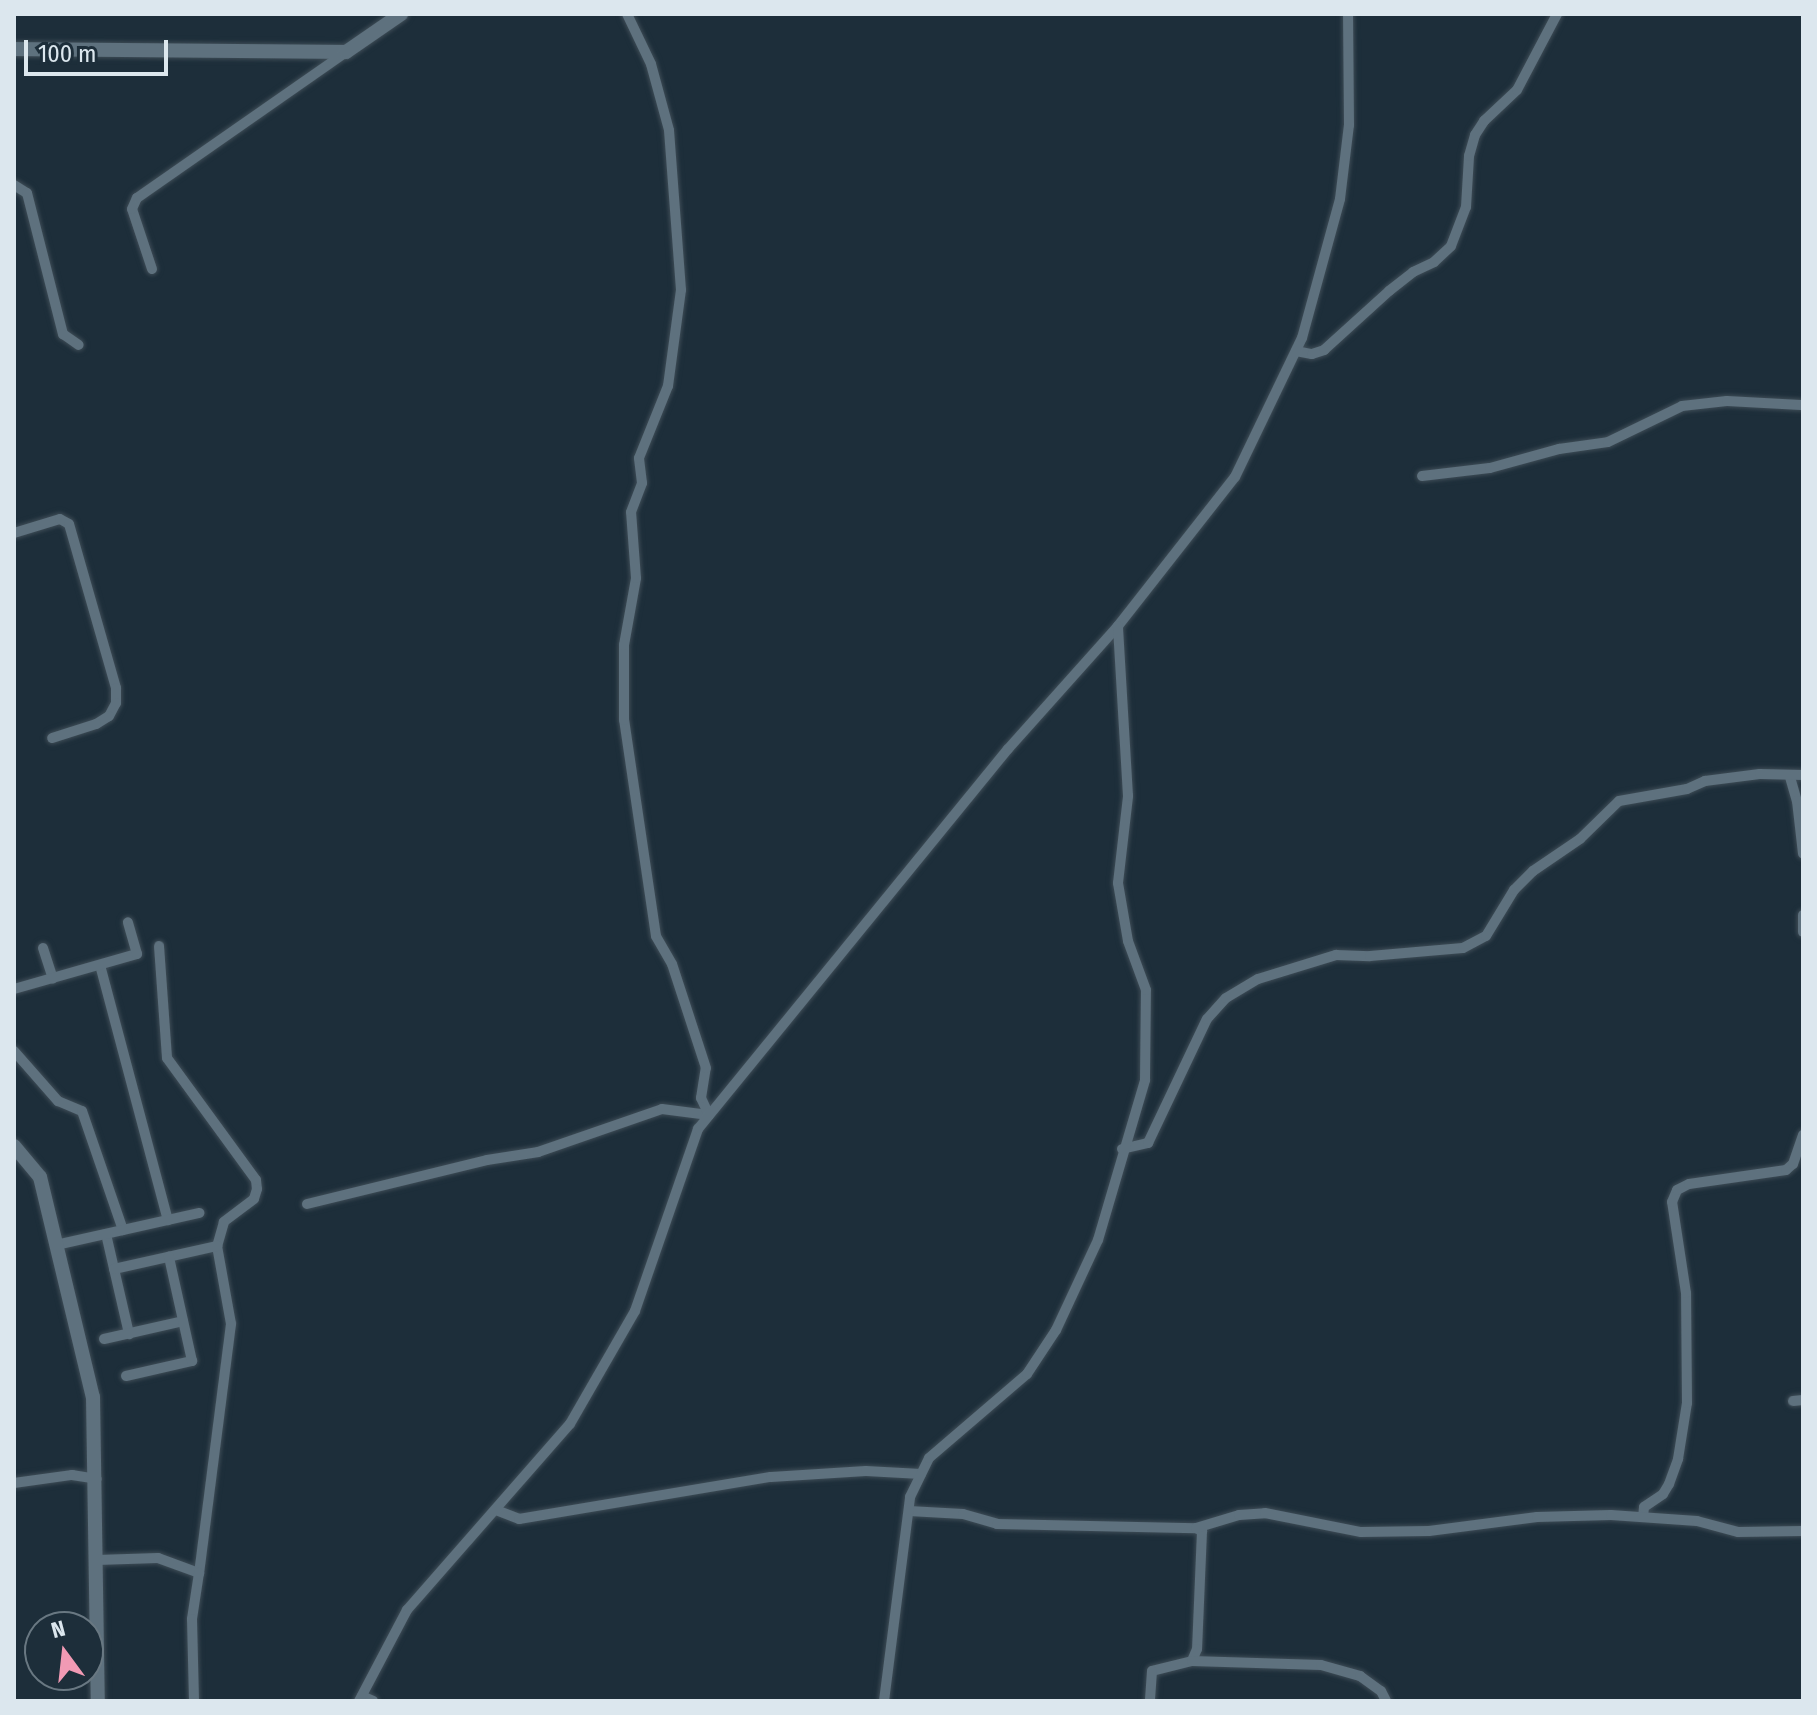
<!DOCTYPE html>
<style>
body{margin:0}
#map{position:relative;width:1817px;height:1715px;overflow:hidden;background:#1d2e3a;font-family:"Fira Sans Condensed",sans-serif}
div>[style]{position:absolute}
.roads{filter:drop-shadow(0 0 2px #3e4c56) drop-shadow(0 0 2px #3e4c56)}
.street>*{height:10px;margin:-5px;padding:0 5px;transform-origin:5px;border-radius:5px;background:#5e717e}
.secondary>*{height:14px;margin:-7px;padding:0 7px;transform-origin:7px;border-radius:7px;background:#5e717e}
span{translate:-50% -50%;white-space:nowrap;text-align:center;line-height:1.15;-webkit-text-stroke:7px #1d2e3a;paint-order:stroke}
.frame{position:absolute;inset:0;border:16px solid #dce7ee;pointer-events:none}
.north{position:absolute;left:24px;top:1611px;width:80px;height:80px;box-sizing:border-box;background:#1d2e3a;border:2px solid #697882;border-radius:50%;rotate:345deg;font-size:22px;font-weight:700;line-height:32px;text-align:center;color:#dce7ee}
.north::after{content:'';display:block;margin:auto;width:28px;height:36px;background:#f19ab4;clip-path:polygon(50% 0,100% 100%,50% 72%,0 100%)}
.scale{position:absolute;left:24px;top:40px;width:144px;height:36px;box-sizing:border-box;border:4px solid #dce7ee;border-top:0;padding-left:10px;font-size:24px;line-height:28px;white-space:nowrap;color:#dce7ee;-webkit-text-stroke:6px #1d2e3a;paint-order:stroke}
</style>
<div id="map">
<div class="roads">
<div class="street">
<div style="left:14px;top:185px;width:15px;rotate:32deg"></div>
<div style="left:27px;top:193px;width:146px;rotate:75.7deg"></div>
<div style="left:63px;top:334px;width:19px;rotate:35deg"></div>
<div style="left:152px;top:269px;width:63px;rotate:-108.4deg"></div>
<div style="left:132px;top:209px;width:12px;rotate:-66deg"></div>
<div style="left:137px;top:198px;width:255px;rotate:-34.9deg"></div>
<div style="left:1296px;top:351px;width:16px;rotate:11deg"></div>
<div style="left:1312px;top:354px;width:13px;rotate:-18deg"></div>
<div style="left:1324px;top:350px;width:88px;rotate:-42.2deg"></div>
<div style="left:1389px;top:291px;width:31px;rotate:-38deg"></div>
<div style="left:1413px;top:272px;width:23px;rotate:-25deg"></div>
<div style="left:1434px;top:262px;width:23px;rotate:-43deg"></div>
<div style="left:1451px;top:246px;width:42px;rotate:-69deg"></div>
<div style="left:1466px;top:207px;width:51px;rotate:-86.6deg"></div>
<div style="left:1469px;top:156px;width:22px;rotate:-74deg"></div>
<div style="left:1475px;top:135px;width:17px;rotate:-57deg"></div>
<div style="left:1484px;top:121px;width:45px;rotate:-43.2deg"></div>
<div style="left:1517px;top:90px;width:86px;rotate:-62.2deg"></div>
<div style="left:1422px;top:476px;width:68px;rotate:-6.7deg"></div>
<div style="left:1490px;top:468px;width:72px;rotate:-15.4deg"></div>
<div style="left:1559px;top:449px;width:49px;rotate:-8.1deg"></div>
<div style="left:1608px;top:442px;width:82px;rotate:-25.9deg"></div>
<div style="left:1682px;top:406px;width:45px;rotate:-6.3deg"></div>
<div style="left:1727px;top:401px;width:74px;rotate:3.1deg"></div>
<div style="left:14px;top:533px;width:48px;rotate:-16.9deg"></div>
<div style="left:60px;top:519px;width:10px;rotate:29deg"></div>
<div style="left:69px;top:524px;width:171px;rotate:74deg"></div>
<div style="left:116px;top:688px;width:15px;rotate:90deg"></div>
<div style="left:116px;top:703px;width:15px;rotate:118deg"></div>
<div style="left:109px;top:716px;width:15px;rotate:148deg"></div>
<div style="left:96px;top:724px;width:46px;rotate:162.3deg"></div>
<div style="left:1790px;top:777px;width:25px;rotate:74deg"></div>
<div style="left:1797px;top:801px;width:53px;rotate:83.5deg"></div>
<div style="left:1803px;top:915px;width:17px;rotate:90deg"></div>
<div style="left:159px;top:946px;width:112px;rotate:85.9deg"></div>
<div style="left:167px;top:1058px;width:151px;rotate:53.9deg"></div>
<div style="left:256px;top:1180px;width:9px;rotate:84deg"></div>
<div style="left:257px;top:1189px;width:10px;rotate:107deg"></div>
<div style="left:254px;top:1199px;width:38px;rotate:143deg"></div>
<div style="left:224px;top:1222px;width:25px;rotate:106deg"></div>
<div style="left:217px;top:1246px;width:79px;rotate:79.8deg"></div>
<div style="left:231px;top:1324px;width:251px;rotate:97.3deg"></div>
<div style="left:43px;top:948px;width:32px;rotate:72deg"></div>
<div style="left:100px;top:965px;width:264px;rotate:75.1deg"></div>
<div style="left:14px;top:989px;width:128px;rotate:-15.9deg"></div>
<div style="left:137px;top:954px;width:33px;rotate:-106deg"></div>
<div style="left:14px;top:1051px;width:67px;rotate:48.7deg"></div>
<div style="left:58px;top:1101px;width:26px;rotate:23deg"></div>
<div style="left:82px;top:1111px;width:126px;rotate:71deg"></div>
<div style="left:1122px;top:1149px;width:27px;rotate:-13deg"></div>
<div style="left:1148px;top:1143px;width:137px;rotate:-64.6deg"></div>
<div style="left:1207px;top:1019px;width:28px;rotate:-48deg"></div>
<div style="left:1226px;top:998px;width:37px;rotate:-31deg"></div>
<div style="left:1258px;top:979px;width:82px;rotate:-17.1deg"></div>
<div style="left:1336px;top:955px;width:34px;rotate:2deg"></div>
<div style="left:1370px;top:956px;width:93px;rotate:-4.9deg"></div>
<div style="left:1463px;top:948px;width:26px;rotate:-28deg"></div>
<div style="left:1486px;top:936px;width:54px;rotate:-58.7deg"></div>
<div style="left:1514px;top:890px;width:27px;rotate:-45deg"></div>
<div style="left:1533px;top:871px;width:57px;rotate:-34.2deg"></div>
<div style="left:1580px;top:839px;width:54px;rotate:-44.3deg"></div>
<div style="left:1619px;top:801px;width:69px;rotate:-10deg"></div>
<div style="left:1687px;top:789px;width:20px;rotate:-24deg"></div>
<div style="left:1705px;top:781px;width:55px;rotate:-7.3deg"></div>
<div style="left:1760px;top:774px;width:43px;rotate:1.3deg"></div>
<div style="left:307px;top:1204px;width:185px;rotate:-13.7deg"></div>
<div style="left:487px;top:1160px;width:52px;rotate:-8.9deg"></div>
<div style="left:538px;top:1152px;width:131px;rotate:-19.1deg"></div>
<div style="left:662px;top:1109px;width:47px;rotate:7.3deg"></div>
<div style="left:709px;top:1115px;width:19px;rotate:-115deg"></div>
<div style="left:701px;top:1098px;width:30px;rotate:-81deg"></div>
<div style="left:706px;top:1068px;width:109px;rotate:-108.1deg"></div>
<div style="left:672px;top:964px;width:32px;rotate:-120deg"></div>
<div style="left:656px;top:936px;width:218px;rotate:-98.4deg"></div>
<div style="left:624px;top:720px;width:75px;rotate:-90deg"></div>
<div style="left:624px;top:645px;width:68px;rotate:-79.8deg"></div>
<div style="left:636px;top:578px;width:66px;rotate:-94.3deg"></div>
<div style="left:631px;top:512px;width:31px;rotate:-69deg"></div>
<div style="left:642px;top:483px;width:25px;rotate:-97deg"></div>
<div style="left:639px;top:458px;width:78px;rotate:-68.1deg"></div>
<div style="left:668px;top:386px;width:97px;rotate:-82.3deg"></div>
<div style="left:681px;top:290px;width:160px;rotate:-94.3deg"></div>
<div style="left:669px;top:130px;width:68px;rotate:-105.3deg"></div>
<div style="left:651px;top:64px;width:55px;rotate:-115.6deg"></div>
<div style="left:106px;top:1234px;width:103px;rotate:77deg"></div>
<div style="left:56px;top:1245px;width:147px;rotate:-12.6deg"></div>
<div style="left:114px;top:1269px;width:106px;rotate:-12.6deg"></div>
<div style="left:104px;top:1339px;width:81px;rotate:-12.8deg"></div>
<div style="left:126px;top:1376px;width:68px;rotate:-12.8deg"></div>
<div style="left:192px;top:1361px;width:107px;rotate:-102.5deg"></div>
<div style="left:1793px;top:1401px;width:10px;rotate:-6deg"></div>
<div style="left:14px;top:1483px;width:59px;rotate:-7.9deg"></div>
<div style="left:72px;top:1475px;width:25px;rotate:9deg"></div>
<div style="left:496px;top:1510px;width:25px;rotate:21deg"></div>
<div style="left:519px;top:1519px;width:255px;rotate:-9.5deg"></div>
<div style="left:771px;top:1477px;width:95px;rotate:-3.6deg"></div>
<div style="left:866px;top:1471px;width:55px;rotate:3.1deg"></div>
<div style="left:909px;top:1511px;width:54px;rotate:3.2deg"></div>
<div style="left:963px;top:1514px;width:35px;rotate:16deg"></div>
<div style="left:997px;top:1524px;width:199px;rotate:1.2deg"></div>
<div style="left:1196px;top:1528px;width:7px;rotate:27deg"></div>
<div style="left:1202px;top:1531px;width:118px;rotate:92.4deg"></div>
<div style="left:1197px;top:1649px;width:13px;rotate:113deg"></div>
<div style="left:1192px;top:1661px;width:41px;rotate:166deg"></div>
<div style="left:1152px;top:1671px;width:30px;rotate:94deg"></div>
<div style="left:1643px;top:1517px;width:10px;rotate:-84deg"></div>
<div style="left:1644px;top:1507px;width:23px;rotate:-34deg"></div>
<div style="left:1663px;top:1494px;width:12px;rotate:-59deg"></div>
<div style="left:1669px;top:1484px;width:27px;rotate:-70deg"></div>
<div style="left:1678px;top:1459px;width:57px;rotate:-80.9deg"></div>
<div style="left:1687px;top:1403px;width:110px;rotate:-90.5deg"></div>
<div style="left:1686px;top:1293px;width:92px;rotate:-98.7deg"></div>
<div style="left:1672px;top:1202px;width:13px;rotate:-67deg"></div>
<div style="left:1677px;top:1190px;width:13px;rotate:-27deg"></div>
<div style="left:1689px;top:1184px;width:98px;rotate:-8.2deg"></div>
<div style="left:1786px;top:1170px;width:9px;rotate:-41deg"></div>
<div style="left:1793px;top:1164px;width:31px;rotate:-71deg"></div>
<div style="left:1196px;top:1528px;width:45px;rotate:-16.8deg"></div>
<div style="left:1239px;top:1515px;width:26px;rotate:-4deg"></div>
<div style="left:1265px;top:1513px;width:98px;rotate:11.2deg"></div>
<div style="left:1361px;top:1532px;width:68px;rotate:-0.8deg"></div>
<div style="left:1429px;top:1531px;width:109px;rotate:-7.4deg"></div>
<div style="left:1537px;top:1517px;width:74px;rotate:-1.5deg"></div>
<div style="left:1611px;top:1515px;width:86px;rotate:4deg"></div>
<div style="left:1697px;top:1521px;width:42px;rotate:15deg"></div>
<div style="left:1738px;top:1532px;width:65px;rotate:-0.9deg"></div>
<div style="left:97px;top:1560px;width:61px;rotate:-1.9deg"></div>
<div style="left:158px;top:1558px;width:44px;rotate:20.1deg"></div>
<div style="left:199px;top:1573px;width:47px;rotate:98.7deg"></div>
<div style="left:192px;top:1619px;width:82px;rotate:88.6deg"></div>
<div style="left:1192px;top:1661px;width:129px;rotate:1.8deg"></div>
<div style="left:1321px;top:1665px;width:41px;rotate:15.8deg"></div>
<div style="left:1360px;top:1676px;width:26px;rotate:36deg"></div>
<div style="left:1381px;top:1691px;width:11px;rotate:63deg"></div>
<div style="left:362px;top:1696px;width:12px;rotate:24deg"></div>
<div style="left:359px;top:1701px;width:103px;rotate:-62.2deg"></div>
<div style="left:407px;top:1610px;width:247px;rotate:-48.8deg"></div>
<div style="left:570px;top:1424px;width:130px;rotate:-60.1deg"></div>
<div style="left:635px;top:1311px;width:193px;rotate:-70.9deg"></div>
<div style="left:698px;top:1129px;width:490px;rotate:-50.8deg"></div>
<div style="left:1008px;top:749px;width:165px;rotate:-48.2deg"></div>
<div style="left:1118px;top:626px;width:189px;rotate:-51.9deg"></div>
<div style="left:1235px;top:477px;width:154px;rotate:-64.3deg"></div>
<div style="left:1302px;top:338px;width:144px;rotate:-74.7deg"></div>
<div style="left:1340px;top:199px;width:75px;rotate:-83.1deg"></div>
<div style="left:1349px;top:125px;width:111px;rotate:-90.5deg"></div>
<div style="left:884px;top:1701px;width:206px;rotate:-82.7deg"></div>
<div style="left:910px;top:1497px;width:43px;rotate:-64deg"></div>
<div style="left:929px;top:1458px;width:129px;rotate:-40.6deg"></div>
<div style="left:1027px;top:1374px;width:53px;rotate:-56.6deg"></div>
<div style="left:1056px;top:1330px;width:99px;rotate:-65deg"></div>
<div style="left:1098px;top:1240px;width:167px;rotate:-73.6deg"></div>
<div style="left:1145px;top:1080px;width:90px;rotate:-89.4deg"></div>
<div style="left:1146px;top:990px;width:52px;rotate:-110.2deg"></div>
<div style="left:1128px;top:941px;width:59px;rotate:-99.8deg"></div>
<div style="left:1118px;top:883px;width:88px;rotate:-83.4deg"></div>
<div style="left:1128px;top:796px;width:170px;rotate:-93.4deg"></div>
</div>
<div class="secondary">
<div style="left:14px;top:49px;width:332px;rotate:0.5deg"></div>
<div style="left:346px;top:52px;width:67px;rotate:-34.6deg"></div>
<div style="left:14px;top:1146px;width:40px;rotate:50deg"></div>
<div style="left:40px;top:1177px;width:226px;rotate:76.5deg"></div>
<div style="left:93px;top:1397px;width:304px;rotate:89.1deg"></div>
</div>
</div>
<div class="frame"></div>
<div class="north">N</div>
<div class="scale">100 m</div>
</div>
